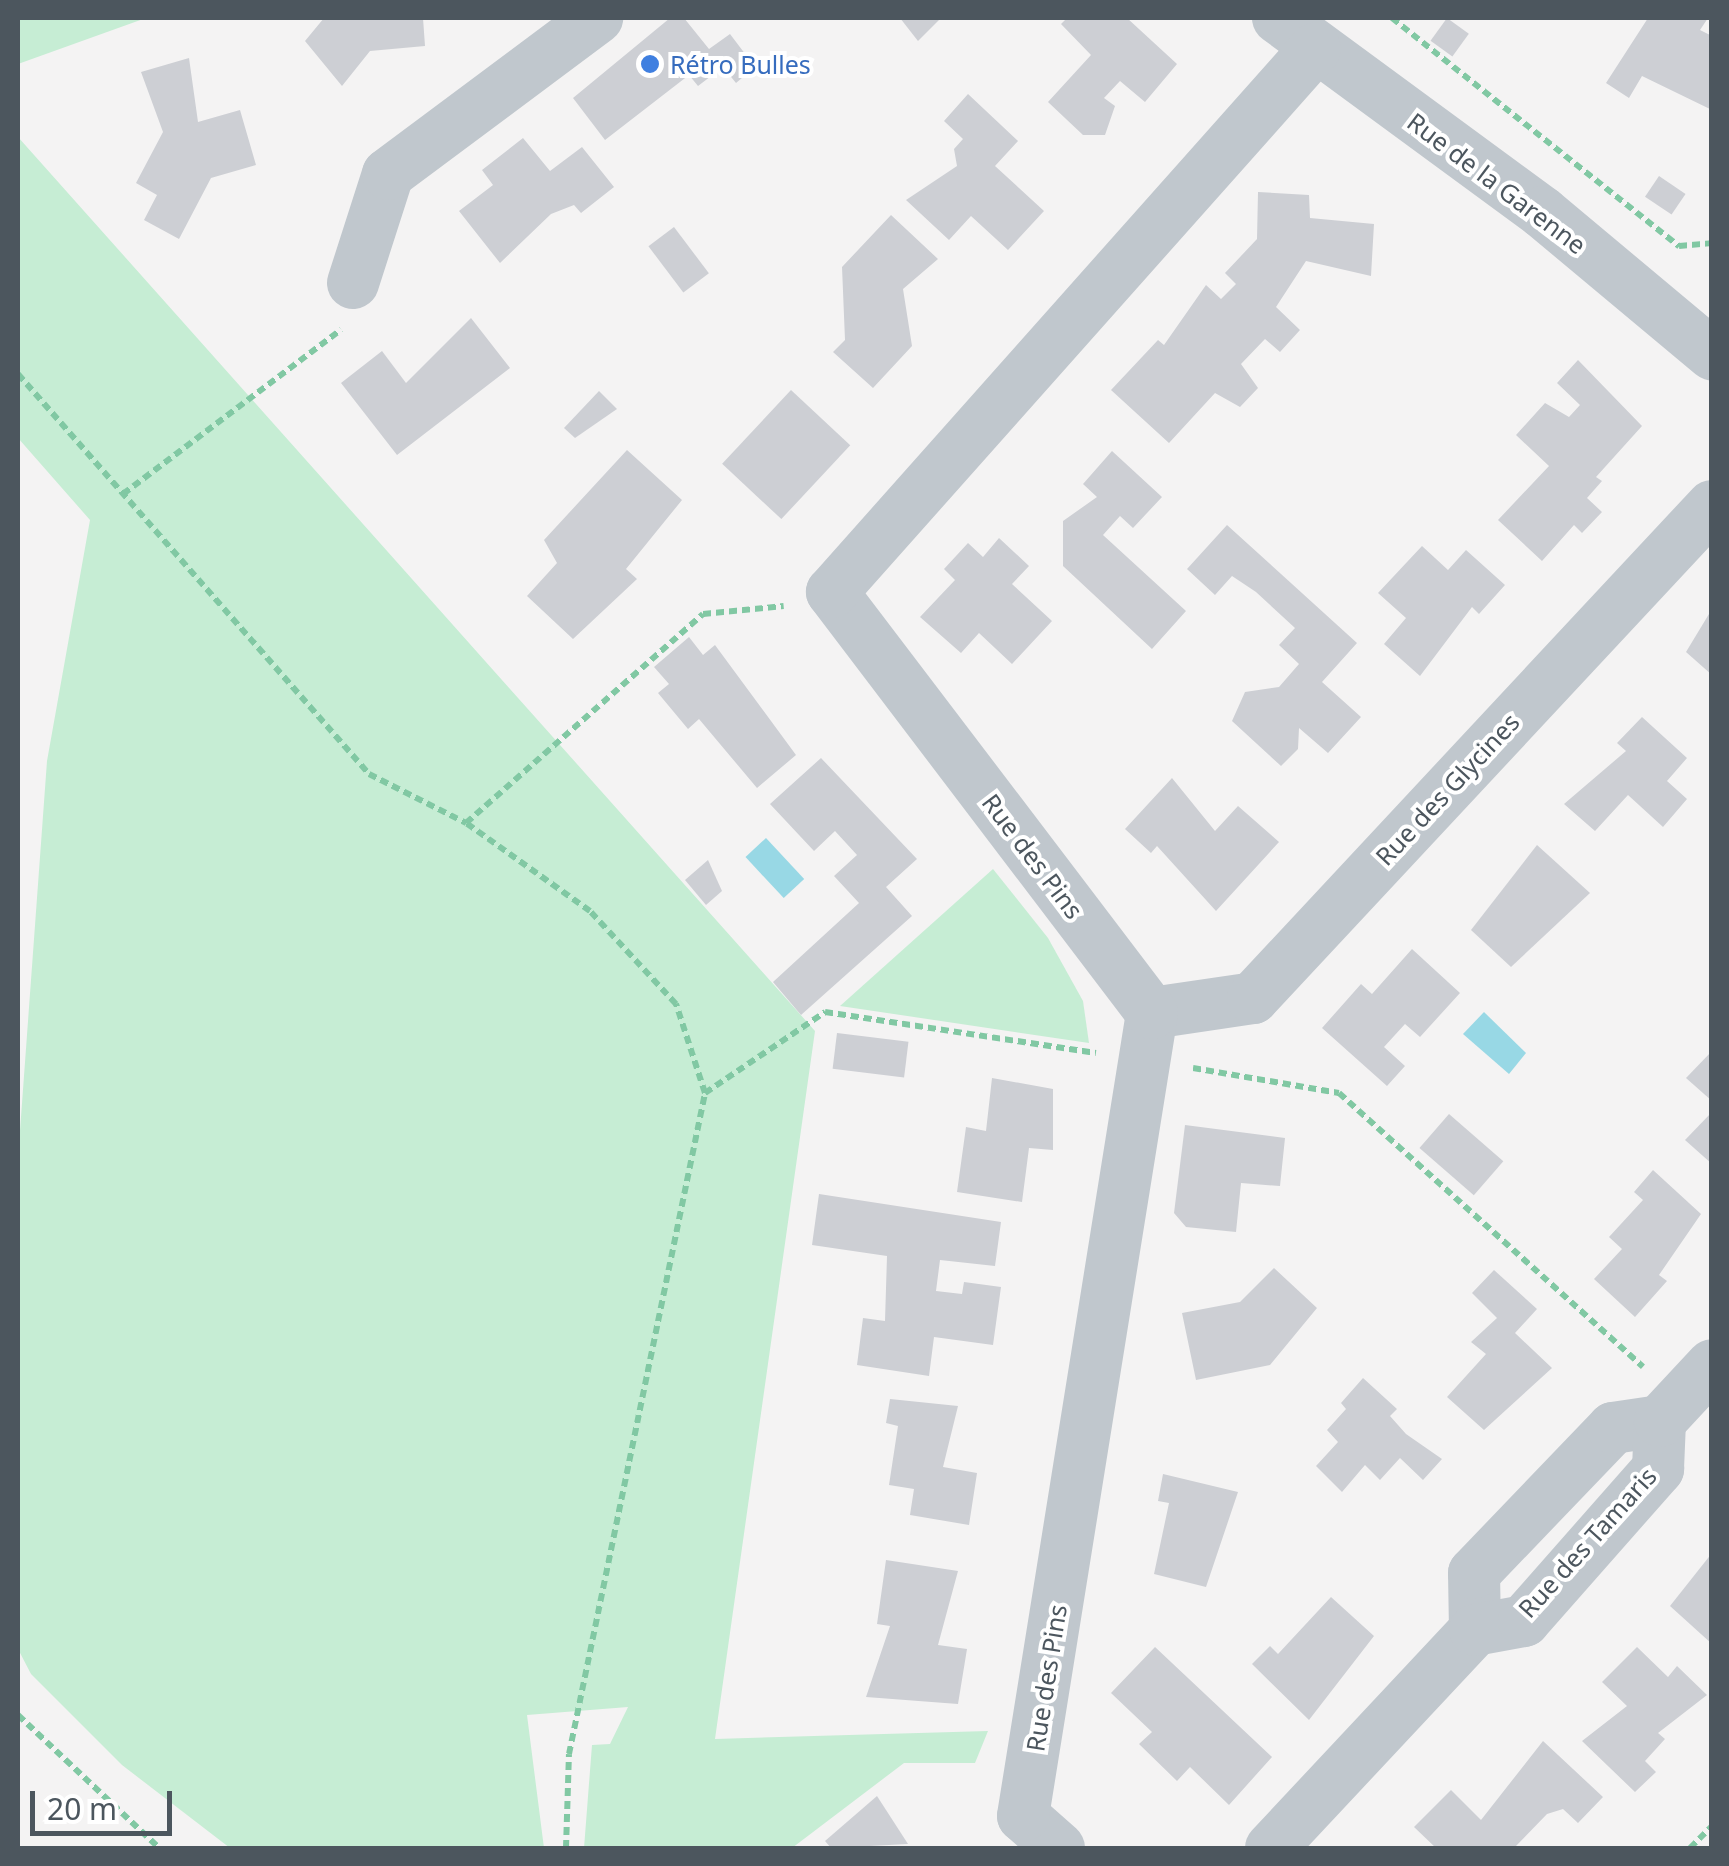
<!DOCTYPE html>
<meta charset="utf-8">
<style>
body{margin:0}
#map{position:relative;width:1729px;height:1866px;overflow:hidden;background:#f4f3f3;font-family:"Noto Sans",sans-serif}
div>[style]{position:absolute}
.green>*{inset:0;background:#c6edd4}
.water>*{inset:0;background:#98d8e5;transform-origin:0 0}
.building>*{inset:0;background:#cdcfd4;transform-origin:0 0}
.path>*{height:6px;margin-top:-3px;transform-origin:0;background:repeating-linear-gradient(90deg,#81c8a3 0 8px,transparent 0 13px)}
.minor>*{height:52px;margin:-26px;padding:0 26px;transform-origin:26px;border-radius:26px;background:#c0c7cd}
.dots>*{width:28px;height:28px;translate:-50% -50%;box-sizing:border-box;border:5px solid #fff;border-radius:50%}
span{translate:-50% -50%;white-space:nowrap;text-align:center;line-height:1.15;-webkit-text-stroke:8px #fff;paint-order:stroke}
.shop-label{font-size:25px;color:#366cbe}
.left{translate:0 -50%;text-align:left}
.street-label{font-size:25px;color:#4c565e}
.frame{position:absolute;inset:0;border:20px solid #4c565e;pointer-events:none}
.scale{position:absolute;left:30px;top:1791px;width:142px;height:45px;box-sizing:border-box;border:5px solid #4c565e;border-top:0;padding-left:12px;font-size:30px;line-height:35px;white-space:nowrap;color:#4c565e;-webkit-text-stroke:8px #fff;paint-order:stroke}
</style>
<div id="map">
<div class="green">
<div style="clip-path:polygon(18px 18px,146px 18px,18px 64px)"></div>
<div style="clip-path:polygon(18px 137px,815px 1031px,715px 1739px,988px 1731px,975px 1763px,904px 1763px,792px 1848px,584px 1848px,592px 1745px,610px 1744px,628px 1707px,527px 1715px,544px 1848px,230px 1848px,122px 1765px,31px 1674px,18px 1649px,18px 1158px,47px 761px,90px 520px,18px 438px)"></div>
<div style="clip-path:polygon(993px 869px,1048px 938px,1083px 1001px,1089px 1043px,840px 1006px)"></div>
</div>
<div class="water">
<div style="left:766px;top:838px;width:56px;height:28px;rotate:47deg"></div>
<div style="clip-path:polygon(1484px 1012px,1526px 1053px,1509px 1074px,1463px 1034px)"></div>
</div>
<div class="building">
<div style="clip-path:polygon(324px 18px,423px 18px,425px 46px,370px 51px,342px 86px,305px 41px)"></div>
<div style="clip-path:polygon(670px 18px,684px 18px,709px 49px,730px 34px,755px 67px,736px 83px,723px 67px,698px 86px,689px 75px,605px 140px,573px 98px)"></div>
<div style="clip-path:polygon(900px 18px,941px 18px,918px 41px)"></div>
<div style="clip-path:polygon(1067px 18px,1127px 18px,1177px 64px,1145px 102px,1120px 81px,1104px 98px,1115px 106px,1105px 135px,1083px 135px,1048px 102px,1091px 55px,1061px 24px)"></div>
<div style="left:1447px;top:18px;width:27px;height:28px;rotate:36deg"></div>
<div style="clip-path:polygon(1648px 18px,1708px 18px,1700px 30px,1712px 36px,1712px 110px,1642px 76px,1629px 98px,1606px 83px)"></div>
<div style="clip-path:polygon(189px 58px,198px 122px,240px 110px,256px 165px,211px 178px,179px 239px,144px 220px,157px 195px,136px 183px,163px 132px,141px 72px)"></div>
<div style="clip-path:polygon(968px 94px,1018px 141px,995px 166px,1044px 211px,1008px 250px,971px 216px,949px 240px,906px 200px,957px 166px,954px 149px,963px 139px,944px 121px)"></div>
<div style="clip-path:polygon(523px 138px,550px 171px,582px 147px,614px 187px,581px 213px,574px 205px,551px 214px,500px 263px,459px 211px,493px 185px,482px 170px)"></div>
<div style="left:1659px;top:176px;width:32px;height:25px;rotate:34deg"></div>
<div style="clip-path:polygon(1258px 192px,1309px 195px,1310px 218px,1374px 224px,1371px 276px,1306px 261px,1276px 307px,1300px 330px,1280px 352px,1265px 339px,1241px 364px,1258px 388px,1240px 407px,1215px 393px,1169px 443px,1111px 390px,1158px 340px,1164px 345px,1206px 285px,1221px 299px,1236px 284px,1225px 273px,1257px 239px)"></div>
<div style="clip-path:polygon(891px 215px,938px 259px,903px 289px,912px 346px,873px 388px,833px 352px,845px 340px,842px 267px)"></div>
<div style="left:674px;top:227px;width:58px;height:32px;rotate:53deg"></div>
<div style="clip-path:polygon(471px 318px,510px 368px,397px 455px,341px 383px,382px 351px,406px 383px)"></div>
<div style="clip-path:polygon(1578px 360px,1642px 426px,1596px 477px,1602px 481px,1587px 498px,1602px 512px,1582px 533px,1574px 525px,1542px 561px,1498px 520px,1549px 466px,1516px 435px,1545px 403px,1569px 417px,1580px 405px,1557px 383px)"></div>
<div style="left:791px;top:390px;width:81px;height:101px;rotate:43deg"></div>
<div style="clip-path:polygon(599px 391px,617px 409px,575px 438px,564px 428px)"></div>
<div style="clip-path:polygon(627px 450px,682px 500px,626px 569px,637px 579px,573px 639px,527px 596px,557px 563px,544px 540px)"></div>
<div style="clip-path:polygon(1112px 451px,1162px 497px,1133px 528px,1120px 516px,1103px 535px,1186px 611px,1152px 649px,1063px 566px,1063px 521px,1097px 497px,1083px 484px)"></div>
<div style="clip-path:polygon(1227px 525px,1357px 643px,1322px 682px,1361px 717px,1328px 753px,1299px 728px,1298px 749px,1281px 766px,1232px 721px,1245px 692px,1279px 687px,1299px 664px,1279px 645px,1295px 628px,1256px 592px,1232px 576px,1215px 595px,1187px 569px)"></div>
<div style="clip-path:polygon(999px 538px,1029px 566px,1012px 584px,1052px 621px,1012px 664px,979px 633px,961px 653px,920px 617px,955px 580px,944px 569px,968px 543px,983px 557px)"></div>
<div style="clip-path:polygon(1422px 546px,1448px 570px,1466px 550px,1505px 585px,1479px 614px,1472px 607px,1420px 676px,1384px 644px,1406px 618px,1378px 593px)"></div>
<div style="clip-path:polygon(1712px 609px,1712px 675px,1686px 652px)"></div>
<div style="clip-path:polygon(689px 637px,703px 655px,715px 645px,796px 755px,757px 788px,699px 719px,688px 729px,658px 693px,669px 684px,654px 667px)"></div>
<div style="clip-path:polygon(1642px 717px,1687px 758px,1667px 781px,1687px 799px,1663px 827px,1628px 795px,1595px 831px,1564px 804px,1626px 751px,1617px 743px)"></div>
<div style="clip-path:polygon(821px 758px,917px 859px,886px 887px,912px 916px,801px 1015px,773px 982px,859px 903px,834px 876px,857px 855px,835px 831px,814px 851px,770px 804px)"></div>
<div style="clip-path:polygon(1172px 778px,1215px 831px,1238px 806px,1279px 842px,1216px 911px,1157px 846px,1151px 853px,1125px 829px)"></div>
<div style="clip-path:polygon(1537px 845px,1590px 893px,1511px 967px,1471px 930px)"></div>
<div style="clip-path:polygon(708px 860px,722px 891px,706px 905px,685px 880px)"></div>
<div style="clip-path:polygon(1412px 949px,1460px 993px,1420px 1037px,1405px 1024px,1384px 1047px,1405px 1066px,1387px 1086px,1322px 1028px,1361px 984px,1372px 994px)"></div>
<div style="left:837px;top:1033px;width:72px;height:36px;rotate:7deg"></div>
<div style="clip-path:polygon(1712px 1051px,1712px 1101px,1686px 1078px)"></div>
<div style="clip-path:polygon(992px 1078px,1053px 1089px,1053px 1150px,1029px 1148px,1022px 1202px,957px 1192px,966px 1127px,986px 1131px)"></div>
<div style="clip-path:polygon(1712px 1112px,1712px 1164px,1685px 1140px)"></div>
<div style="left:1449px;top:1114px;width:72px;height:45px;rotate:41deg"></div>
<div style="clip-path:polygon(1185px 1125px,1285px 1138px,1280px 1186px,1241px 1183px,1236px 1232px,1186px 1227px,1174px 1213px)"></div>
<div style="clip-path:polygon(1653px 1170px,1701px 1214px,1659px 1275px,1667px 1281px,1635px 1317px,1594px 1279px,1622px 1249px,1609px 1237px,1643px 1200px,1634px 1192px)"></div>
<div style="clip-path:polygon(819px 1194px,1001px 1222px,995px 1266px,940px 1260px,936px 1291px,962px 1294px,964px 1282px,1001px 1287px,993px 1345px,934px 1337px,929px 1376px,857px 1365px,863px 1318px,885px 1321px,887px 1256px,812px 1245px)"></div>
<div style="clip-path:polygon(1274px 1268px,1317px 1308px,1270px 1365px,1196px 1380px,1182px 1313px,1240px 1302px)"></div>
<div style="clip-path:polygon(1494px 1270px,1537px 1309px,1515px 1333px,1552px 1368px,1484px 1430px,1447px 1397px,1486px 1354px,1471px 1342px,1497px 1318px,1472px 1293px)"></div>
<div style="clip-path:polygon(1363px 1378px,1397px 1409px,1390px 1416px,1406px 1434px,1442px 1459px,1423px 1480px,1400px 1458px,1380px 1480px,1365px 1465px,1342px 1492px,1316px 1466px,1338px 1442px,1327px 1430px,1346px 1409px,1341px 1403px)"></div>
<div style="clip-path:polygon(890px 1399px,958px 1406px,943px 1467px,977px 1473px,969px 1525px,910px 1515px,914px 1489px,889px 1485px,898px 1426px,886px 1423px)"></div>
<div style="clip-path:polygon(1163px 1474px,1238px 1492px,1206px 1587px,1154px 1574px,1169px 1503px,1158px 1501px)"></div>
<div style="clip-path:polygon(1712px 1553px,1712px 1644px,1670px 1606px)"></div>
<div style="clip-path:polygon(886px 1560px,958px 1571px,938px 1645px,967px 1649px,958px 1704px,866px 1697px,890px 1626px,877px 1624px)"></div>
<div style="clip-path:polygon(1331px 1597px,1374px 1636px,1309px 1720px,1252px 1664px,1270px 1646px,1278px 1654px)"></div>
<div style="clip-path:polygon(1155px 1647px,1272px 1757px,1229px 1805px,1190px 1767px,1177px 1781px,1139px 1744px,1152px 1732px,1111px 1693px)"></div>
<div style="clip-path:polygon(1637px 1647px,1668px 1677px,1677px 1666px,1707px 1695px,1658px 1733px,1665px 1739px,1645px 1761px,1656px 1772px,1635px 1792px,1582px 1741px,1627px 1706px,1602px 1682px)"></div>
<div style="clip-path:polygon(1543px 1741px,1603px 1797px,1578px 1823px,1563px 1809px,1547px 1814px,1514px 1848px,1436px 1848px,1414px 1827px,1451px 1790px,1481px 1820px)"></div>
<div style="clip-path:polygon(877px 1796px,908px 1844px,831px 1848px,825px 1841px)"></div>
</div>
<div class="path">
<div style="left:1392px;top:18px;width:367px;rotate:38.5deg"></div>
<div style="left:1679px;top:246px;width:33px;rotate:-5deg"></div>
<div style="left:18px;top:374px;width:532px;rotate:48.73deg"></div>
<div style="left:369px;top:774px;width:109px;rotate:26.8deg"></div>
<div style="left:123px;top:494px;width:273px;rotate:-37deg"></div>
<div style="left:1193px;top:1068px;width:148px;rotate:9.7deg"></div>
<div style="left:1339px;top:1093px;width:409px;rotate:42deg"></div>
<div style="left:705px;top:1093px;width:94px;rotate:-108deg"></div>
<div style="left:676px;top:1004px;width:127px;rotate:-132.8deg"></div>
<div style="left:590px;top:911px;width:152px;rotate:-144.6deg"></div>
<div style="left:466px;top:823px;width:316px;rotate:-41.4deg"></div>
<div style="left:703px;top:614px;width:81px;rotate:-5.6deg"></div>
<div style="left:18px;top:1715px;width:194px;rotate:43.3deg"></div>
<div style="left:566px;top:1848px;width:94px;rotate:-88.2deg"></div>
<div style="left:569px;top:1754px;width:675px;rotate:-78.37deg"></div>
<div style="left:705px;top:1093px;width:145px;rotate:-34deg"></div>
<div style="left:825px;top:1012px;width:274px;rotate:8.6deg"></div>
<div style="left:1690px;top:1848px;width:31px;rotate:-45deg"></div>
</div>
<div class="minor">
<div style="left:1278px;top:18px;width:328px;rotate:36.3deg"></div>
<div style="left:1542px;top:212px;width:222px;rotate:39.9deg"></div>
<div style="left:353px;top:283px;width:114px;rotate:-72.2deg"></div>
<div style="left:388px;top:174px;width:261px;rotate:-36.7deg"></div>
<div style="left:1152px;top:1013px;width:102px;rotate:-8.4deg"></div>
<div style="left:1253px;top:998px;width:673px;rotate:-46.99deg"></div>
<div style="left:1475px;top:1630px;width:57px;rotate:-91deg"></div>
<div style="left:1474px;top:1573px;width:201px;rotate:-46.2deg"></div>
<div style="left:1613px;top:1428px;width:48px;rotate:-8.5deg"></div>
<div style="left:1059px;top:1848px;width:48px;rotate:-138.4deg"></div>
<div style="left:1023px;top:1816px;width:813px;rotate:-80.87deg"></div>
<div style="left:1152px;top:1013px;width:529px;rotate:-127.24deg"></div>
<div style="left:832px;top:592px;width:727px;rotate:-48.35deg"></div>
<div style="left:1271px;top:1848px;width:299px;rotate:-46.9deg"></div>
<div style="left:1475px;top:1630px;width:50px;rotate:-10.4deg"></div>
<div style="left:1524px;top:1621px;width:203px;rotate:-48.6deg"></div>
<div style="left:1658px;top:1469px;width:48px;rotate:-87.6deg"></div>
<div style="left:1660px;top:1421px;width:76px;rotate:-47.1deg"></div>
</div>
<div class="dots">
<div style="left:650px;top:64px;background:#3f7fe0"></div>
</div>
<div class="shop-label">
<span class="left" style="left:670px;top:64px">Rétro Bulles</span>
</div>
<div class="street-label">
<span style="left:1497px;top:183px;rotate:37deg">Rue de la Garenne</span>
<span style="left:1447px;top:789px;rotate:-47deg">Rue des Glycines</span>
<span style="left:1033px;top:856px;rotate:53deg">Rue des Pins</span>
<span style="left:1587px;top:1542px;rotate:-48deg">Rue des Tamaris</span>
<span style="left:1046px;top:1678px;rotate:-81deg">Rue des Pins</span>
</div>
<div class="frame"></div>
<div class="scale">20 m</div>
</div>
